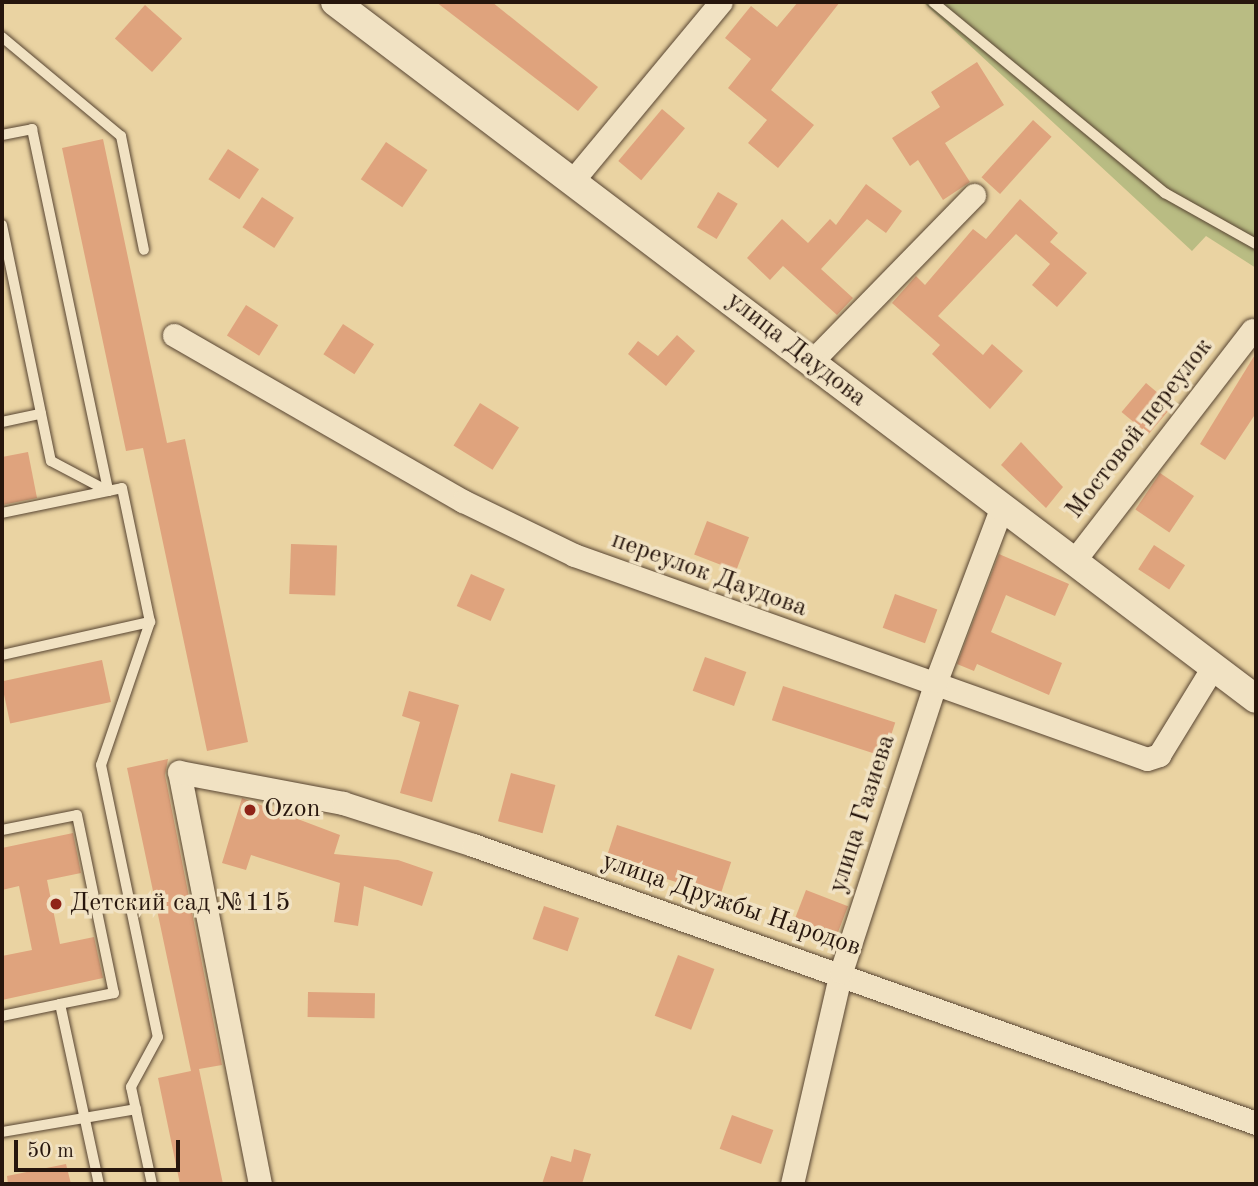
<!DOCTYPE html>
<meta charset="utf-8">
<style>
body{margin:0}
#map{position:relative;width:1258px;height:1186px;overflow:hidden;background:#ead3a2;font-family:"Old Standard TT",serif}
div>[style]{position:absolute}
.green>*{inset:0;background:#b9bc83}
.building>*{inset:0;background:#dfa37d;transform-origin:0 0}
.roads{filter:drop-shadow(0 0 2px #584532) drop-shadow(0 0 2px #584532)}
.service>*{height:10px;margin:-5px;padding:0 5px;transform-origin:5px;border-radius:5px;background:#f1e2c3}
.minor>*{height:23px;margin:-11.5px;padding:0 11.5px;transform-origin:11.5px;border-radius:11.5px;background:#f1e2c3}
.tertiary>*{height:28px;margin:-14px;padding:0 14px;transform-origin:14px;border-radius:14px;background:#f1e2c3}
.dots>*{width:19px;height:19px;translate:-50% -50%;box-sizing:border-box;border:4px solid #f1e2c3;border-radius:50%}
span{translate:-50% -50%;white-space:nowrap;text-align:center;line-height:1.15;-webkit-text-stroke:7px #f1e2c3;paint-order:stroke}
.street-label{font-size:26px;color:#27160d}
.poi-label{font-size:26px;color:#27160d}
.left{translate:0 -50%;text-align:left}
.frame{position:absolute;inset:0;border:4px solid #27160d;pointer-events:none}
.scale{position:absolute;left:14px;top:1140px;width:166px;height:32px;box-sizing:border-box;border:4px solid #27160d;border-top:0;padding-left:9px;font-size:21px;line-height:24px;white-space:nowrap;color:#27160d;-webkit-text-stroke:5px #f1e2c3;paint-order:stroke}
</style>
<div id="map">
<div class="green">
<div style="clip-path:polygon(923px 2px,1256px 2px,1256px 268px,1206px 236px,1192px 251px)"></div>
</div>
<div class="building">
<div style="clip-path:polygon(436px 2px,492px 2px,598px 87px,578px 111px)"></div>
<div style="clip-path:polygon(798px 2px,840px 2px,771px 90px,814px 125px,778px 168px,748px 143px,767px 120px,728px 88px,751px 59px,725px 38px,751px 6px,777px 27px)"></div>
<div style="left:145px;top:5px;width:50px;height:45px;rotate:42deg"></div>
<div style="clip-path:polygon(977px 62px,1004px 105px,945px 143px,970px 182px,943px 200px,918px 160px,910px 166px,892px 138px,940px 107px,931px 92px)"></div>
<div style="left:662px;top:109px;width:30px;height:68px;rotate:40deg"></div>
<div style="left:1033px;top:120px;width:25px;height:77px;rotate:42deg"></div>
<div style="clip-path:polygon(103px 139px,167px 443px,185px 439px,248px 742px,207px 751px,143px 448px,126px 451px,62px 148px)"></div>
<div style="left:386px;top:142px;width:50px;height:45px;rotate:34deg"></div>
<div style="left:228px;top:149px;width:37px;height:36px;rotate:33deg"></div>
<div style="clip-path:polygon(866px 184px,902px 211px,886px 233px,867px 219px,821px 269px,853px 298px,837px 315px,783px 266px,770px 280px,747px 258px,782px 219px,808px 243px,830px 219px,836px 225px)"></div>
<div style="left:718px;top:192px;width:23px;height:41px;rotate:31deg"></div>
<div style="left:262px;top:197px;width:38px;height:36px;rotate:33deg"></div>
<div style="clip-path:polygon(1020px 199px,1058px 233px,1050px 242px,1087px 273px,1057px 307px,1032px 285px,1050px 264px,1016px 234px,938px 316px,983px 355px,992px 344px,1023px 371px,990px 409px,932px 354px,940px 345px,892px 303px,916px 276px,925px 285px,973px 229px,986px 239px)"></div>
<div style="left:246px;top:305px;width:38px;height:36px;rotate:32deg"></div>
<div style="left:343px;top:324px;width:37px;height:36px;rotate:33deg"></div>
<div style="clip-path:polygon(677px 335px,695px 351px,666px 386px,628px 354px,638px 341px,658px 356px)"></div>
<div style="clip-path:polygon(1256px 353px,1256px 413px,1225px 460px,1200px 444px)"></div>
<div style="left:1146px;top:383px;width:35px;height:38px;rotate:40deg"></div>
<div style="left:480px;top:403px;width:46px;height:50px;rotate:32deg"></div>
<div style="clip-path:polygon(1021px 442px,1063px 487px,1046px 508px,1001px 465px)"></div>
<div style="clip-path:polygon(28px 452px,37px 498px,2px 505px,2px 457px)"></div>
<div style="left:1160px;top:473px;width:41px;height:44px;rotate:34deg"></div>
<div style="left:707px;top:521px;width:45px;height:36px;rotate:21deg"></div>
<div style="left:291px;top:544px;width:46px;height:50px;rotate:2deg"></div>
<div style="left:1154px;top:545px;width:37px;height:29px;rotate:33deg"></div>
<div style="clip-path:polygon(999px 554px,1069px 584px,1055px 616px,1006px 595px,991px 632px,1062px 663px,1049px 695px,977px 664px,974px 671px,957px 664px)"></div>
<div style="left:471px;top:574px;width:37px;height:35px;rotate:24deg"></div>
<div style="left:895px;top:594px;width:45px;height:36px;rotate:20deg"></div>
<div style="left:705px;top:657px;width:44px;height:36px;rotate:20deg"></div>
<div style="left:102px;top:660px;width:43px;height:103px;rotate:78deg"></div>
<div style="left:783px;top:686px;width:118px;height:36px;rotate:18deg"></div>
<div style="clip-path:polygon(409px 691px,459px 705px,432px 802px,400px 793px,420px 722px,402px 716px)"></div>
<div style="clip-path:polygon(168px 759px,165px 775px,222px 1065px,199px 1069px,223px 1184px,180px 1184px,158px 1078px,191px 1071px,127px 768px)"></div>
<div style="left:511px;top:773px;width:46px;height:50px;rotate:15deg"></div>
<div style="clip-path:polygon(242px 798px,340px 835px,334px 854px,398px 860px,433px 872px,422px 906px,364px 886px,358px 926px,334px 922px,340px 883px,251px 855px,246px 870px,222px 863px)"></div>
<div style="left:617px;top:825px;width:120px;height:36px;rotate:18deg"></div>
<div style="clip-path:polygon(73px 833px,81px 873px,47px 880px,60px 944px,94px 937px,103px 978px,2px 1000px,2px 956px,32px 950px,19px 886px,2px 890px,2px 848px)"></div>
<div style="left:806px;top:890px;width:45px;height:36px;rotate:21deg"></div>
<div style="left:544px;top:906px;width:37px;height:35px;rotate:19deg"></div>
<div style="left:678px;top:955px;width:39px;height:65px;rotate:21deg"></div>
<div style="left:308px;top:992px;width:67px;height:25px;rotate:1deg"></div>
<div style="left:732px;top:1115px;width:44px;height:36px;rotate:20deg"></div>
<div style="clip-path:polygon(574px 1149px,591px 1154px,582px 1184px,542px 1184px,551px 1156px,571px 1162px)"></div>
<div style="clip-path:polygon(66px 1164px,71px 1184px,8px 1184px,7px 1176px)"></div>
</div>
<div class="roads">
<div class="service">
<div style="left:933px;top:2px;width:301px;rotate:39.5deg"></div>
<div style="left:1165px;top:193px;width:104px;rotate:29.3deg"></div>
<div style="left:2px;top:37px;width:155px;rotate:39.8deg"></div>
<div style="left:121px;top:136px;width:116px;rotate:78.6deg"></div>
<div style="left:2px;top:135px;width:31px;rotate:-11deg"></div>
<div style="left:32px;top:129px;width:370px;rotate:78.1deg"></div>
<div style="left:108px;top:491px;width:108px;rotate:168.3deg"></div>
<div style="left:2px;top:225px;width:241px;rotate:78.3deg"></div>
<div style="left:51px;top:461px;width:64px;rotate:27.8deg"></div>
<div style="left:108px;top:491px;width:14px;rotate:-12deg"></div>
<div style="left:122px;top:488px;width:137px;rotate:78.2deg"></div>
<div style="left:150px;top:622px;width:151px;rotate:108.9deg"></div>
<div style="left:101px;top:765px;width:278px;rotate:78.2deg"></div>
<div style="left:158px;top:1037px;width:57px;rotate:118.4deg"></div>
<div style="left:131px;top:1087px;width:99px;rotate:77.8deg"></div>
<div style="left:2px;top:422px;width:40px;rotate:-12deg"></div>
<div style="left:2px;top:655px;width:152px;rotate:-12.6deg"></div>
<div style="left:2px;top:830px;width:76px;rotate:-11.3deg"></div>
<div style="left:77px;top:815px;width:182px;rotate:78.3deg"></div>
<div style="left:114px;top:993px;width:55px;rotate:168.5deg"></div>
<div style="left:60px;top:1004px;width:184px;rotate:77.8deg"></div>
<div style="left:2px;top:1016px;width:59px;rotate:-11.7deg"></div>
<div style="left:2px;top:1132px;width:136px;rotate:-9.7deg"></div>
</div>
<div class="minor">
<div style="left:573px;top:180px;width:231px;rotate:-50.3deg"></div>
<div style="left:174px;top:335px;width:333px;rotate:29.9deg"></div>
<div style="left:463px;top:501px;width:123px;rotate:25.9deg"></div>
<div style="left:574px;top:555px;width:608px;rotate:19.6deg"></div>
<div style="left:1147px;top:759px;width:13px;rotate:-18deg"></div>
<div style="left:1159px;top:755px;width:103px;rotate:-58.5deg"></div>
<div style="left:812px;top:361px;width:232px;rotate:-45.7deg"></div>
<div style="left:1073px;top:562px;width:293px;rotate:-52.3deg"></div>
<div style="left:260px;top:1184px;width:420px;rotate:-101.1deg"></div>
<div style="left:179px;top:772px;width:167px;rotate:10.7deg"></div>
<div style="left:343px;top:803px;width:137px;rotate:17.9deg"></div>
<div style="left:473px;top:845px;width:831px;rotate:19.55deg"></div>
<div style="left:792px;top:1184px;width:218px;rotate:-77deg"></div>
<div style="left:841px;top:972px;width:306px;rotate:-71.9deg"></div>
<div style="left:936px;top:681px;width:184px;rotate:-69.3deg"></div>
</div>
<div class="tertiary">
<div style="left:335px;top:2px;width:1155px;rotate:37.12deg"></div>
</div>
</div>
<div class="dots">
<div style="left:250px;top:810px;background:#8f2418"></div>
<div style="left:56px;top:904px;background:#8f2418"></div>
</div>
<div class="street-label">
<span style="left:796px;top:350px;rotate:38deg">улица Даудова</span>
<span style="left:1140px;top:429px;rotate:-52deg">Мостовой переулок</span>
<span style="left:709px;top:575px;rotate:20deg">переулок Даудова</span>
<span style="left:863px;top:814px;rotate:-72deg">улица Газиева</span>
<span style="left:731px;top:905px;rotate:19deg">улица Дружбы Народов</span>
</div>
<div class="poi-label">
<span class="left" style="left:264px;top:810px">Ozon</span>
<span class="left" style="left:70px;top:904px">Детский сад №115</span>
</div>
<div class="frame"></div>
<div class="scale">50 m</div>
</div>
